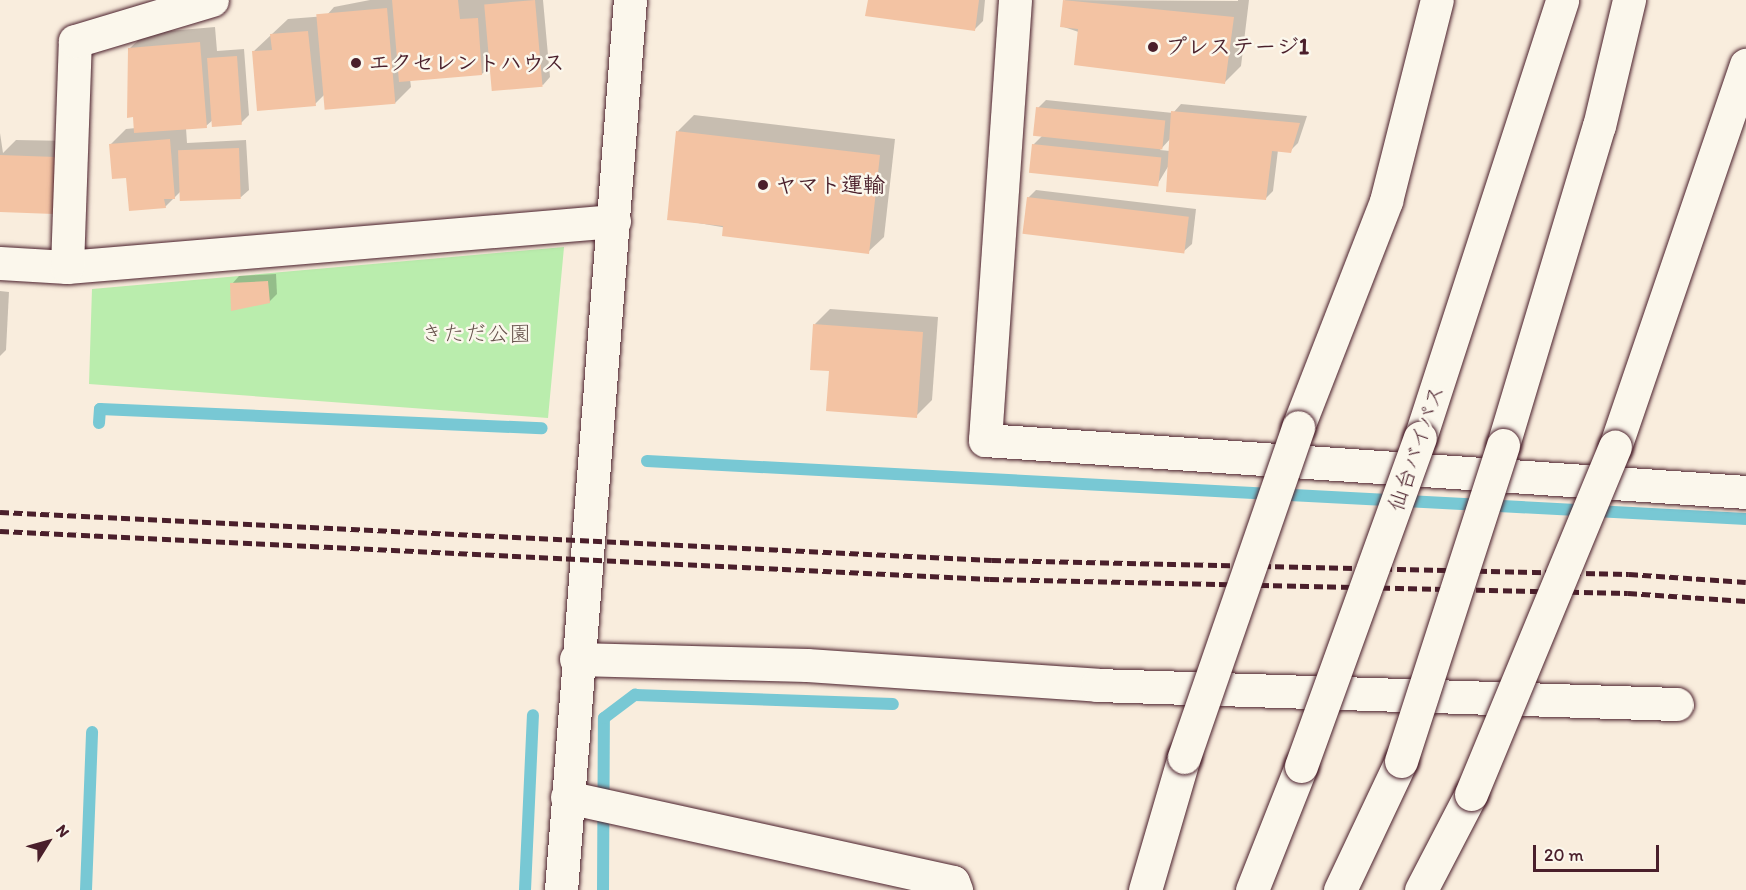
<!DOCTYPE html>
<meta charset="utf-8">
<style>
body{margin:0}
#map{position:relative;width:1746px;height:890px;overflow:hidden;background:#f9eddd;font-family:Itim,"Klee One",sans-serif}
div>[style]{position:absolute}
.green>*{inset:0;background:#baedad}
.shadow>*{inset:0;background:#0003}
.stream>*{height:12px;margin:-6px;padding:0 6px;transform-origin:6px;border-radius:6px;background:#78c8d4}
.building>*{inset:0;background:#f3c3a3;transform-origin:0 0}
.roads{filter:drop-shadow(0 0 2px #4a1f2b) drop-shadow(0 0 2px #4a1f2b)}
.minor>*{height:33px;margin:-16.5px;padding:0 16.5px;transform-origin:16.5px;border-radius:16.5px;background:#fbf7ec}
.highway>*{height:33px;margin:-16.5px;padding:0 16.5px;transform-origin:16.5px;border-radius:16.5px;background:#fbf7ec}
.rail>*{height:4.5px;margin-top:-2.25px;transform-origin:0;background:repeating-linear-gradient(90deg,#4a1f2b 0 9px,transparent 0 13.5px)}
.bridges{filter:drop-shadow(0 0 2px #4a1f2b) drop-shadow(0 0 2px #4a1f2b)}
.highway-bridge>*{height:33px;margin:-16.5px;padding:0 16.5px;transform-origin:16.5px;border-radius:16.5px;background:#fbf7ec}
.dots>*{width:16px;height:16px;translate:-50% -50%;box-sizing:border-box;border:3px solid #fbf7ec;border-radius:50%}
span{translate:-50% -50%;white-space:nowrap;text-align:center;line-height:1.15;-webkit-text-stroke:5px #fbf7ec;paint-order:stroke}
.poi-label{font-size:22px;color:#4a1f2b;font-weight:700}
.left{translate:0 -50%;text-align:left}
.park-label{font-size:22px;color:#66524c}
.street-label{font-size:22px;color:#4a1f2b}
.north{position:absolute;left:18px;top:812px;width:60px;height:60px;-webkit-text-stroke:4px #fbf7ec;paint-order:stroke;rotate:53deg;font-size:16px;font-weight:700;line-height:24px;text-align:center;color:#4a1f2b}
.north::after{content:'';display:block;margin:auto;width:21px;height:27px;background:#4a1f2b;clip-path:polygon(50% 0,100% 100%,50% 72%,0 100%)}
.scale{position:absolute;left:1533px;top:845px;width:126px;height:27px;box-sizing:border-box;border:3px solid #4a1f2b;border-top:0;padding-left:8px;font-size:18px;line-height:21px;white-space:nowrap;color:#4a1f2b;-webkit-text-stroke:4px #fbf7ec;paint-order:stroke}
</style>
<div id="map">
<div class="green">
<div style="clip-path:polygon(564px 247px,548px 418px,89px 384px,92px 289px)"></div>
</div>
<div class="shadow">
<div style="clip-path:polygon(370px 0,543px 0,550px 77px,543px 85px,491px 64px,482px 74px,410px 79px,411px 87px,395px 103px,325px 94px,315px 104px,253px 52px,288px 19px,326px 16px,334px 7px)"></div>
<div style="clip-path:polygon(869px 0,985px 0,983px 21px,975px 29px)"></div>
<div style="clip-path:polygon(1065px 0,1238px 1px,1238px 0,1257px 0,1249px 0,1241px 66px,1225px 82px,1061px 26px)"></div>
<div style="clip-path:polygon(215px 27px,217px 51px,244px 49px,249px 115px,241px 123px,214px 119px,206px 126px,186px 128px,187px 143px,246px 140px,249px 190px,241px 197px,181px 191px,165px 207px,127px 176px,110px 145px,126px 129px,136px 128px,130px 48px,146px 33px)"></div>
<div style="clip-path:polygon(evenodd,1046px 100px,1173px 113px,1181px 104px,1307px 116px,1298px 143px,1290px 151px,1278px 150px,1273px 191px,1265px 199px,1169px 165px,1157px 185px,1033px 145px,1043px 135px,1038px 108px,1046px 100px,1171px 138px,1170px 151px,1160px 150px,1171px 138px)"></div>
<div style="clip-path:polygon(694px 115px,895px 139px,884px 237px,868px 252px,669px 218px,678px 131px)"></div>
<div style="clip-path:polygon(0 133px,3px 153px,16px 140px,71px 141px,0 212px)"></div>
<div style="clip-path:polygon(1036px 190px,1196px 209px,1192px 244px,1184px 251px,1028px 198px)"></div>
<div style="clip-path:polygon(276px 274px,277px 294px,269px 302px,232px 284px,239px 276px)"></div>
<div style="clip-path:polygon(0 291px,9px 292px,6px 350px,0 356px)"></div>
<div style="clip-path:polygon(830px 309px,938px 317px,932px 400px,916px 416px,831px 370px,815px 324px)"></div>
</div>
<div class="stream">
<div style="left:99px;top:423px;width:14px;rotate:-86deg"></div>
<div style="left:100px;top:409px;width:442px;rotate:2.5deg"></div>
<div style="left:647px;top:461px;width:1101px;rotate:3.02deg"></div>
<div style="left:86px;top:890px;width:158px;rotate:-87.8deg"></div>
<div style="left:525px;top:890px;width:175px;rotate:-87.4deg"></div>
<div style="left:603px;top:890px;width:172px;rotate:-89.7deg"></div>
<div style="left:604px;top:718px;width:39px;rotate:-37deg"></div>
<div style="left:635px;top:695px;width:258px;rotate:2deg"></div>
</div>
<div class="building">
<div style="clip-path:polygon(392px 0,458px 0,460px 19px,478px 18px,482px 75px,399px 82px)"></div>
<div style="left:535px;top:0;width:87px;height:51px;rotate:85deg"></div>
<div style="clip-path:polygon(868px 0,979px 0,975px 31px,865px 16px)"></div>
<div style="clip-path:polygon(1063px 0,1234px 17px,1225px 84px,1074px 65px,1078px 29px,1060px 27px)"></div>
<div style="left:387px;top:8px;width:96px;height:71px;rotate:85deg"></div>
<div style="clip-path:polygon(308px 31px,316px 106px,257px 111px,252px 51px,272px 50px,270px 34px)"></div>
<div style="clip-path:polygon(200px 42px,207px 128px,134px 133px,133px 117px,127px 118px,128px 48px)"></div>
<div style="left:237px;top:56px;width:69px;height:30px;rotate:86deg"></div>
<div style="left:1036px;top:107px;width:130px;height:29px;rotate:6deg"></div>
<div style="clip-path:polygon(1171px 111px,1300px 123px,1291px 153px,1272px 151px,1266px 200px,1166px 192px)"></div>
<div style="clip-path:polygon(676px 131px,880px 155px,869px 254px,722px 236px,723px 226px,667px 220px)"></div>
<div style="clip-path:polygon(170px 139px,175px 199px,164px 199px,166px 208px,129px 211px,126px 178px,112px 179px,109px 144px)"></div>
<div style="left:1032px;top:144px;width:130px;height:29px;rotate:6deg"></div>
<div style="left:239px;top:148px;width:51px;height:61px;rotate:88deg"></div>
<div style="left:0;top:155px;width:56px;height:57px;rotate:2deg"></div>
<div style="left:1027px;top:197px;width:163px;height:37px;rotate:7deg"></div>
<div style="clip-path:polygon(268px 281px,270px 303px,231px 311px,230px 283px)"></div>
<div style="clip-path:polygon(813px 324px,923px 332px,917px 418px,826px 411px,829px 371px,810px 370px)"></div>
</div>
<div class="roads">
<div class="minor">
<div style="left:1015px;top:0;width:441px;rotate:93.9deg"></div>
<div style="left:985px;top:440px;width:763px;rotate:3.91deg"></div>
<div style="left:0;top:263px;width:67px;rotate:3.4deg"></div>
<div style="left:67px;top:267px;width:549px;rotate:-4.81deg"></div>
<div style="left:67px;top:267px;width:226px;rotate:-88deg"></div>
<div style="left:75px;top:41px;width:143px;rotate:-16.7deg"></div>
<div style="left:576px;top:659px;width:231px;rotate:1.5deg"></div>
<div style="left:807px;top:665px;width:291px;rotate:3.9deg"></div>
<div style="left:1097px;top:685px;width:580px;rotate:1.88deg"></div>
<div style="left:567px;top:797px;width:395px;rotate:12.4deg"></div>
<div style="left:953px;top:882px;width:9px;rotate:69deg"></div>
<div style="left:561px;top:890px;width:893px;rotate:-85.57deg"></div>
</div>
<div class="highway">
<div style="left:1298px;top:427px;width:243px;rotate:-68.7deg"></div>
<div style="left:1386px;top:201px;width:207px;rotate:-75.8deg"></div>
<div style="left:1420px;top:438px;width:460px;rotate:-72deg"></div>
<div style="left:1503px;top:445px;width:333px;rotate:-73.3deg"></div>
<div style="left:1599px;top:126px;width:130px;rotate:-76.6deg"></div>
<div style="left:1615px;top:447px;width:404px;rotate:-71.1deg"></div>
<div style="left:1145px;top:890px;width:139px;rotate:-73.7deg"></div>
<div style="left:1252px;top:890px;width:133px;rotate:-68.4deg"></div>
<div style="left:1340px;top:890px;width:143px;rotate:-64.7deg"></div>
<div style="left:1421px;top:890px;width:108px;rotate:-62.5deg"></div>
</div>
</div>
<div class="rail">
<div style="left:0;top:512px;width:993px;rotate:2.77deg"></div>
<div style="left:992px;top:560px;width:637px;rotate:1.26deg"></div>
<div style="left:1629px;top:574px;width:117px;rotate:3.9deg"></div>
<div style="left:0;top:531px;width:991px;rotate:2.78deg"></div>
<div style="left:990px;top:579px;width:638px;rotate:1.26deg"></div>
<div style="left:1628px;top:593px;width:118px;rotate:3.9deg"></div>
</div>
<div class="bridges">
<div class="highway-bridge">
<div style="left:1184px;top:757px;width:349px;rotate:-70.9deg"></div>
<div style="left:1401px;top:761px;width:332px;rotate:-72.1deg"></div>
<div style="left:1301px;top:766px;width:349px;rotate:-70.1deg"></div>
<div style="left:1471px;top:794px;width:376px;rotate:-67.5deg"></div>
</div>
</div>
<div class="dots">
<div style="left:1153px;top:47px;background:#4a1f2b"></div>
<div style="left:356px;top:63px;background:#4a1f2b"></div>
<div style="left:763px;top:185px;background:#4a1f2b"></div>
</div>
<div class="poi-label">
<span class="left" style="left:1165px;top:47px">プレステージ1</span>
<span class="left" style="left:368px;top:63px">エクセレントハウス</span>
<span class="left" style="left:775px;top:185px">ヤマト運輸</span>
</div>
<div class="park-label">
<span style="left:476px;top:334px">きただ公園</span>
</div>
<div class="street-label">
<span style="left:1416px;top:448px;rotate:-71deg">仙台バイパス</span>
</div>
<div class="north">N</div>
<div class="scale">20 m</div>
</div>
